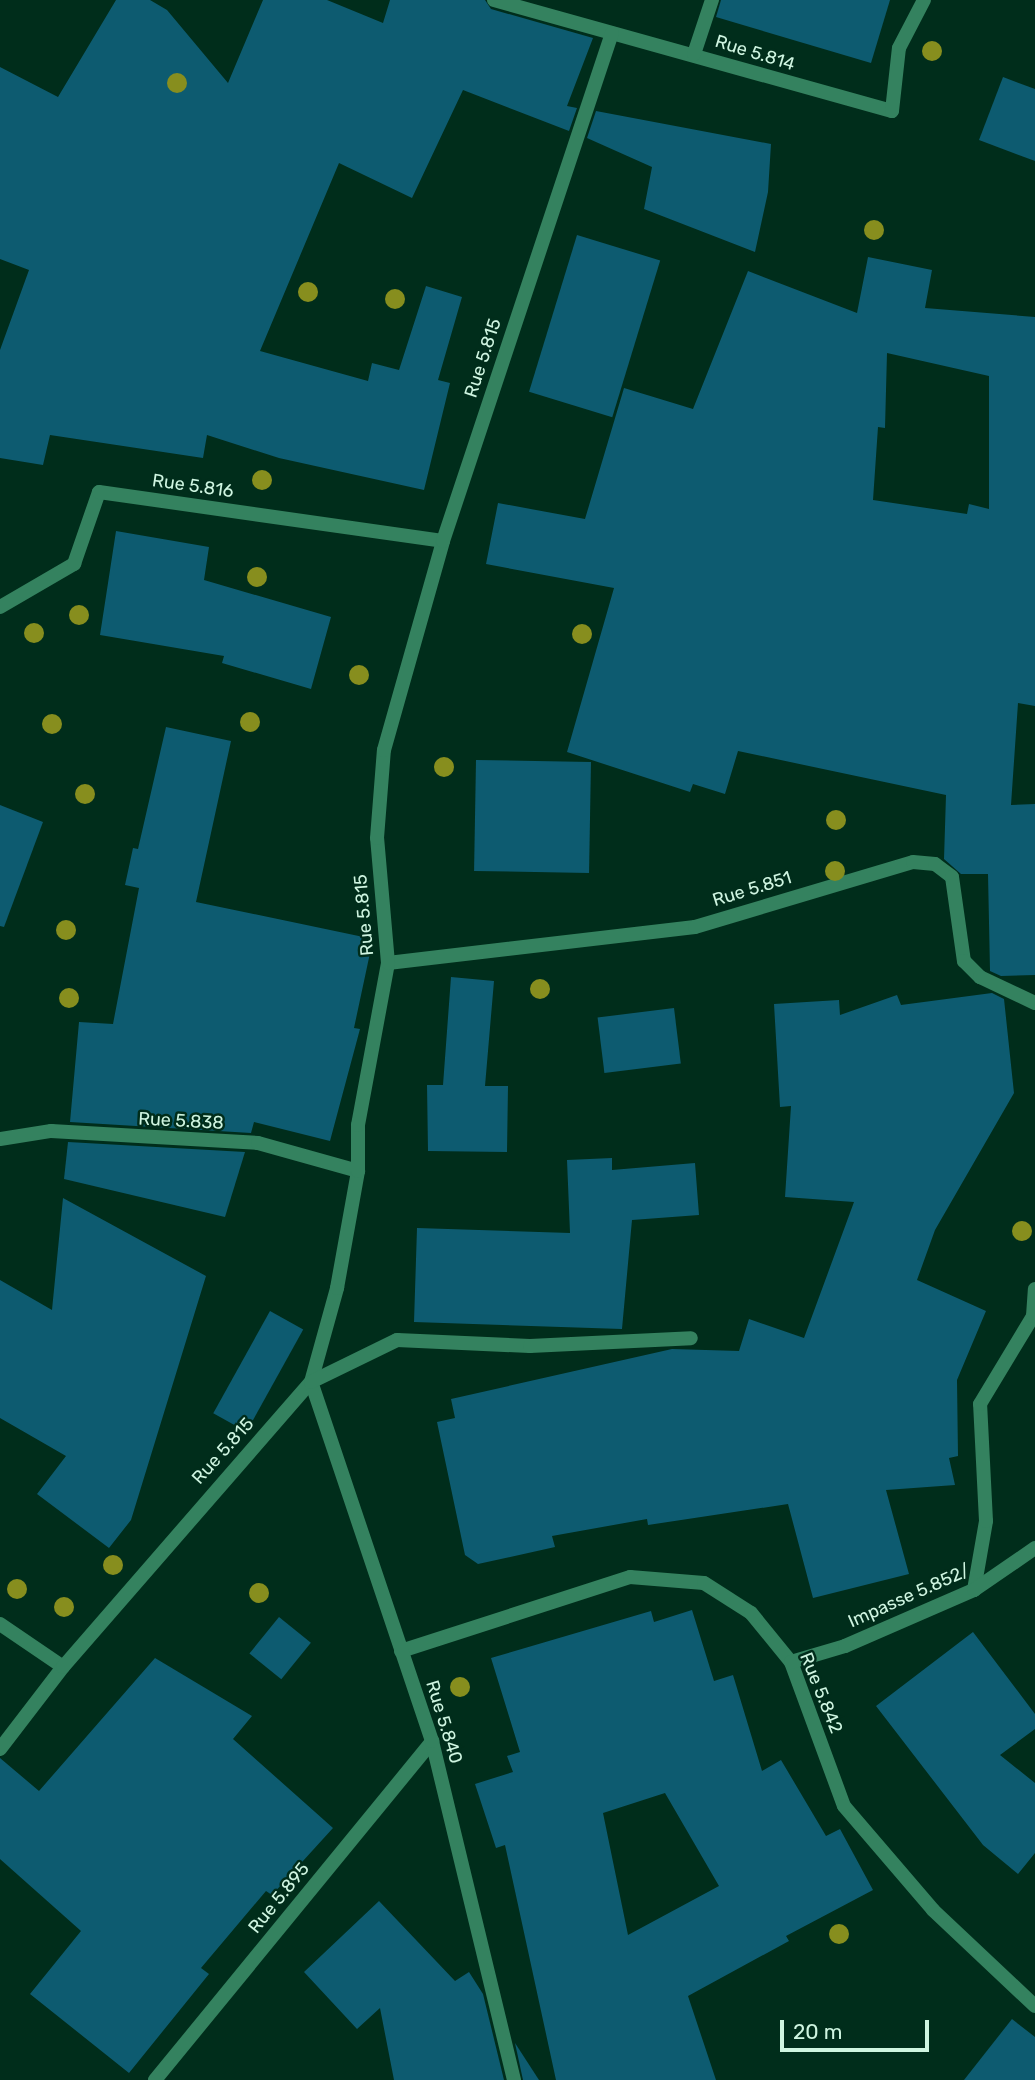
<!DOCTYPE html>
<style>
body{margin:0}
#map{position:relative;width:1035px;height:2080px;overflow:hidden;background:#002d1b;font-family:Rubik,sans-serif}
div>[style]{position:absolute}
.building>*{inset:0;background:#0d5b70;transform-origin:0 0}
.street>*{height:14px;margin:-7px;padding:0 7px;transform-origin:7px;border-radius:7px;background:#34825f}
.trees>*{width:20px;height:20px;margin:-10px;border-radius:50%;background:#878e1e}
span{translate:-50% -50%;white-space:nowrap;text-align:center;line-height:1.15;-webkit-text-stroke:5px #002d1b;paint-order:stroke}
.street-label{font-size:18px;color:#cff5e1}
.scale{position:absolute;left:780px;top:2020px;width:149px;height:32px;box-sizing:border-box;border:4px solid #cff5e1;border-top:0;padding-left:9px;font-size:21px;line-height:24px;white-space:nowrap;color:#cff5e1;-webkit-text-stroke:5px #002d1b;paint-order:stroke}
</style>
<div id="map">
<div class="building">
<div style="clip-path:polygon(116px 0,150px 0,167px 10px,228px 83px,263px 0,327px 0,383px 23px,390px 0,485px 0,491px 9px,593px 38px,567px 106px,577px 108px,569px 131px,463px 90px,412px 198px,339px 163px,260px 351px,368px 381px,372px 363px,399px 370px,426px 286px,462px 297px,438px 380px,450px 383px,424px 490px,279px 458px,207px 435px,203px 458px,50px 435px,43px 465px,0 458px,0 350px,29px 270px,0 259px,0 67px,58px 97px)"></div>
<div style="clip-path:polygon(721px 0,890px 0,871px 63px,716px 17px)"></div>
<div style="clip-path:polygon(1003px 77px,1035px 89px,1035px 161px,979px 140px)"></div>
<div style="clip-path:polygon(596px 111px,771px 144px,768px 192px,755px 252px,644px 209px,652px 167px,587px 138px)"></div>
<div style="left:577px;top:235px;width:87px;height:164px;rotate:17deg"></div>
<div style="clip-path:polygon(evenodd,868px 257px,932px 270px,925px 308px,1035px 317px,1035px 706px,1018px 703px,1011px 805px,1035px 804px,1035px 975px,1001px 976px,990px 971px,988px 874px,961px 874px,944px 859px,946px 795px,738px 751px,725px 794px,693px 784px,690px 792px,567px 752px,614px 588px,486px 564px,498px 503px,585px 519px,624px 388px,693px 409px,748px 271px,857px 313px,868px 257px,887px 353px,989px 376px,989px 509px,969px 504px,967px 514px,873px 500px,878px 427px,885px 428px,887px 353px)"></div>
<div style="clip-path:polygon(116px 531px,209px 547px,204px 580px,331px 617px,311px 689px,222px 663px,224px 656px,100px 635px)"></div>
<div style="clip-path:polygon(166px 727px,231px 741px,196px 902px,373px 939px,354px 1028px,360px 1029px,330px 1141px,254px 1122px,251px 1133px,70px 1122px,79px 1022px,113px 1024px,139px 888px,125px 885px,133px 848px,138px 849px)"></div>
<div style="left:476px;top:760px;width:115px;height:111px;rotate:1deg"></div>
<div style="clip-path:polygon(0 805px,43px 822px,4px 927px,0 926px)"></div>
<div style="clip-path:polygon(451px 977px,494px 981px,485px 1086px,508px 1086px,507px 1152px,428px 1151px,427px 1085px,443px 1085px)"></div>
<div style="clip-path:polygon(992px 993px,1004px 999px,1014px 1093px,935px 1230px,917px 1280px,986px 1311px,957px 1380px,958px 1456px,949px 1458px,955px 1485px,886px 1490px,909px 1574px,813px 1598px,788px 1504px,648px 1525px,647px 1519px,552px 1536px,555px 1547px,478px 1564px,465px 1555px,437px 1422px,455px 1418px,451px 1399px,672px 1349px,739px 1351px,749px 1319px,804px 1338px,854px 1202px,785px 1197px,791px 1106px,780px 1107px,774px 1004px,839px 1000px,840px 1015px,897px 995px,901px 1005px)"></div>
<div style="left:674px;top:1008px;width:56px;height:77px;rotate:83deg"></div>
<div style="clip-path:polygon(68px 1142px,245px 1152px,225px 1217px,64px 1179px)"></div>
<div style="clip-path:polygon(612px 1158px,612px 1170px,695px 1163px,699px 1215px,632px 1220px,622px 1329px,414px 1322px,417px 1228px,570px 1233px,567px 1160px)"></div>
<div style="clip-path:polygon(63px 1198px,206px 1276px,131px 1520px,109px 1548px,37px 1494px,66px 1456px,0 1418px,0 1280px,52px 1310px)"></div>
<div style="left:270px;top:1311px;width:38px;height:117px;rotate:29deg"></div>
<div style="clip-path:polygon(evenodd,692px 1610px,714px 1681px,733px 1675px,762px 1771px,781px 1760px,826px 1836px,840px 1829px,873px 1890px,786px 1936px,789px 1941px,688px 1996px,716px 2080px,556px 2080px,505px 1845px,496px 1848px,475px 1784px,513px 1772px,507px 1756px,520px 1752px,491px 1658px,651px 1611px,654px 1622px,692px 1610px,665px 1793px,719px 1886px,628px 1935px,603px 1813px,665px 1793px)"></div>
<div style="left:279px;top:1617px;width:41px;height:47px;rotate:39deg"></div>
<div style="clip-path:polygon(973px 1632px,1035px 1714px,1035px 1729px,1000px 1755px,1035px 1783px,1035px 1853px,1018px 1874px,983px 1845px,876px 1706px)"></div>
<div style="clip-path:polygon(155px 1658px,252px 1716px,233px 1739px,333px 1828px,272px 1895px,266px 1891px,201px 1968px,209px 1974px,129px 2073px,30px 1994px,81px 1931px,0 1859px,0 1758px,39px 1791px)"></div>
<div style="clip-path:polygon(379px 1901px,455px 1981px,469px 1972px,483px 1994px,504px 2080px,394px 2080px,380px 2008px,357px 2029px,304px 1972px)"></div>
<div style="clip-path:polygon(1012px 2019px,1035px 2037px,1035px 2080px,964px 2080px)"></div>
<div style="clip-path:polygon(515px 2043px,539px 2080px,523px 2080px)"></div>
</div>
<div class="street">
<div style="left:494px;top:0;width:413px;rotate:15.6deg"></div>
<div style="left:892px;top:111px;width:63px;rotate:-83.7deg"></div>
<div style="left:899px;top:48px;width:54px;rotate:-62.5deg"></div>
<div style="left:694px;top:54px;width:57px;rotate:-71.6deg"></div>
<div style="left:0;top:607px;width:86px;rotate:-30.2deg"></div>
<div style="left:74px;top:564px;width:76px;rotate:-70.9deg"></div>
<div style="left:99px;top:492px;width:347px;rotate:8.1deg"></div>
<div style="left:388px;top:963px;width:309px;rotate:-6.7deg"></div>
<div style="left:695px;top:927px;width:227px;rotate:-16.6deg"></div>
<div style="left:913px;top:862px;width:22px;rotate:5deg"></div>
<div style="left:935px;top:864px;width:21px;rotate:37deg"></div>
<div style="left:952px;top:877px;width:85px;rotate:81.9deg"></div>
<div style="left:964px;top:961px;width:23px;rotate:45deg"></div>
<div style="left:980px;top:977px;width:61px;rotate:25.3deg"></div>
<div style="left:0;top:1139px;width:52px;rotate:-8.9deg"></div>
<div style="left:51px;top:1131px;width:207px;rotate:3.3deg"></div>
<div style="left:258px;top:1143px;width:104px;rotate:15.6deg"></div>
<div style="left:974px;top:1590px;width:70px;rotate:-80.1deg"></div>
<div style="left:986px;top:1521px;width:117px;rotate:-92.9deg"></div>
<div style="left:980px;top:1404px;width:103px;rotate:-58.9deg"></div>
<div style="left:1033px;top:1316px;width:27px;rotate:-86deg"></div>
<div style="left:0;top:1624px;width:76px;rotate:34.3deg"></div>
<div style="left:401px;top:1651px;width:241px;rotate:-17.9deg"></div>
<div style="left:630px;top:1577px;width:74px;rotate:4.6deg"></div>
<div style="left:704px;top:1583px;width:56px;rotate:32.6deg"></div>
<div style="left:751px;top:1613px;width:63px;rotate:50.8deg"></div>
<div style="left:791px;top:1662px;width:153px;rotate:69.8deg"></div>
<div style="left:844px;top:1806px;width:137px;rotate:49.4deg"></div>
<div style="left:933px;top:1910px;width:140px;rotate:43.3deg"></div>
<div style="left:791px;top:1662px;width:56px;rotate:-16.5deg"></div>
<div style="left:845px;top:1646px;width:141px;rotate:-23.5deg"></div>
<div style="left:974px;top:1590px;width:74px;rotate:-34.5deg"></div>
<div style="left:0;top:1749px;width:103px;rotate:-52.5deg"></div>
<div style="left:63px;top:1667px;width:378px;rotate:-49deg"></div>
<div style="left:311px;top:1382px;width:98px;rotate:-74.5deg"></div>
<div style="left:337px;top:1288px;width:119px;rotate:-79.8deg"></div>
<div style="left:358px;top:1171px;width:46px;rotate:-90deg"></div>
<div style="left:358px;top:1125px;width:165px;rotate:-79.5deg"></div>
<div style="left:388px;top:963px;width:125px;rotate:-95deg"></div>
<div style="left:377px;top:838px;width:88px;rotate:-85.5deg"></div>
<div style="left:384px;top:750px;width:217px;rotate:-74.2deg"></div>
<div style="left:443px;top:541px;width:535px;rotate:-71.6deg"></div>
<div style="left:155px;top:2080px;width:438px;rotate:-50.7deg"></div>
<div style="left:514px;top:2080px;width:349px;rotate:-103.6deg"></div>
<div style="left:432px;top:1741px;width:379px;rotate:-108.6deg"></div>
<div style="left:311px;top:1382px;width:96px;rotate:-26deg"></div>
<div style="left:397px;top:1340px;width:133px;rotate:2.6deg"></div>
<div style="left:530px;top:1346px;width:161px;rotate:-2.8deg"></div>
</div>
<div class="trees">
<div style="left:932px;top:51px"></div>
<div style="left:177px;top:83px"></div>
<div style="left:874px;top:230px"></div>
<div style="left:308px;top:292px"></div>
<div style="left:395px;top:299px"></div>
<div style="left:262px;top:480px"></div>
<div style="left:257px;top:577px"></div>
<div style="left:79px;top:615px"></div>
<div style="left:34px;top:633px"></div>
<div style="left:582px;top:634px"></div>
<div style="left:359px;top:675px"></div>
<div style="left:250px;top:722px"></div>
<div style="left:52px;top:724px"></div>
<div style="left:444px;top:767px"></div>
<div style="left:85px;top:794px"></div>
<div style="left:836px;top:820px"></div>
<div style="left:835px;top:871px"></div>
<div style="left:66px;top:930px"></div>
<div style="left:540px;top:989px"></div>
<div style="left:69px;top:998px"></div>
<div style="left:1022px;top:1231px"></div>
<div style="left:113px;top:1565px"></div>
<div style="left:17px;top:1589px"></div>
<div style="left:259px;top:1593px"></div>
<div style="left:64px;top:1607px"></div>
<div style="left:460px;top:1687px"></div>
<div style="left:839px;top:1934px"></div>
</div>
<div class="street-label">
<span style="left:755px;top:53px;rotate:17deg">Rue 5.814</span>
<span style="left:483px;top:358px;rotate:-72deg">Rue 5.815</span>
<span style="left:193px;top:486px;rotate:8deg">Rue 5.816</span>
<span style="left:752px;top:889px;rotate:-17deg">Rue 5.851</span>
<span style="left:364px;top:915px;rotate:-95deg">Rue 5.815</span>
<span style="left:181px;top:1121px;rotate:3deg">Rue 5.838</span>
<span style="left:223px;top:1451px;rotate:-48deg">Rue 5.815</span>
<span style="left:909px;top:1596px;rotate:-24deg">Impasse 5.852/</span>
<span style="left:821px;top:1693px;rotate:68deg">Rue 5.842</span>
<span style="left:444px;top:1722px;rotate:73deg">Rue 5.840</span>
<span style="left:279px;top:1898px;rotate:-51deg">Rue 5.895</span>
</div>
<div class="scale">20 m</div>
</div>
